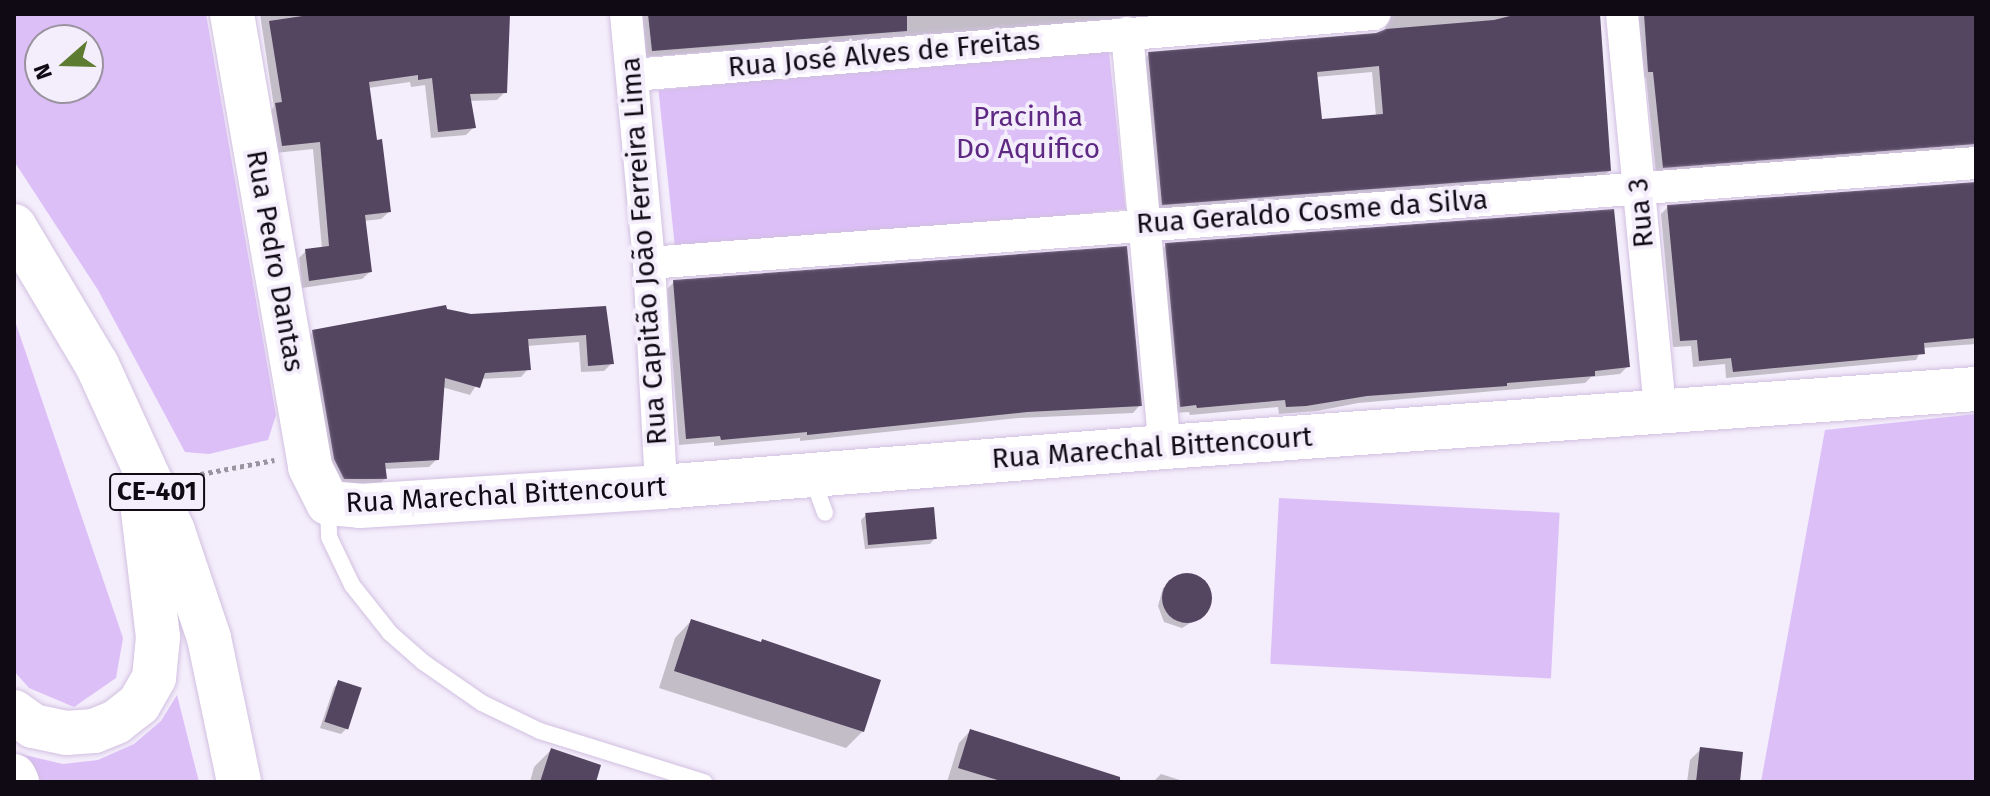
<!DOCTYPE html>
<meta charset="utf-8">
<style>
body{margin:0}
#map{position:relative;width:1990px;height:796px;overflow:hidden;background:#f4edfb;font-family:"Fira Sans",sans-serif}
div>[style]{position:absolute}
.green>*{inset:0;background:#dcbff7;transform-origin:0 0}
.shadow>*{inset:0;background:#0003}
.building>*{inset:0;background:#544561;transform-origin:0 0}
.round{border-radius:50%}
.path>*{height:5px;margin-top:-2.5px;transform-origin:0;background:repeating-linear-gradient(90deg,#9a94a0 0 4px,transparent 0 8px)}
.roads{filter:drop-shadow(0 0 2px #d1c0e1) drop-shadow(0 0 2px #d1c0e1)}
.service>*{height:16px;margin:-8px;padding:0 8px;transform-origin:8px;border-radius:8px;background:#fff}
.minor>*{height:32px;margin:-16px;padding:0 16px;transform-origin:16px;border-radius:16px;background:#fff}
.secondary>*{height:44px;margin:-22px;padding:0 22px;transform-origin:22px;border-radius:22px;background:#fff}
.primary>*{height:44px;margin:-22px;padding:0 22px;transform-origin:22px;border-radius:22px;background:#fff}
span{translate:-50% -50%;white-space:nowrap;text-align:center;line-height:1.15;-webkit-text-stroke:8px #f4edfb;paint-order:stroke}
.shield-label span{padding:2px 6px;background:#f4edfb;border:2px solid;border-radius:6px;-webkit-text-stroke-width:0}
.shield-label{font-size:26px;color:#100a15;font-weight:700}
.street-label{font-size:28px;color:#100a15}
.park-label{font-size:28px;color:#5e2983}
.frame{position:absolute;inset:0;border:16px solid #100a15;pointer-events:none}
.north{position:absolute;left:24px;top:24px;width:80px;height:80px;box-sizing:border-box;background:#f4edfb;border:2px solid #99929f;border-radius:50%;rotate:250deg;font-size:22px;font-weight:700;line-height:32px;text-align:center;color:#100a15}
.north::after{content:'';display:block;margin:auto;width:28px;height:36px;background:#5d7b31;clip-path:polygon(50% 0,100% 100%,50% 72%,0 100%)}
</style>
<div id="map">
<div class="green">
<div style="clip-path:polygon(evenodd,14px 14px,206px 14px,276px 415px,268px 440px,209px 454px,185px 452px,98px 290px,14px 161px,14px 14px,88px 40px,88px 88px,40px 88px,40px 40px,88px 40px)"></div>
<div style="left:1108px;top:43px;width:167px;height:452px;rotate:84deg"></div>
<div style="clip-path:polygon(14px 318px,123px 638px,116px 678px,74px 707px,29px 688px,14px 671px)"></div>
<div style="clip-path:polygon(1976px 414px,1976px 782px,1761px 782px,1825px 430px)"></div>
<div style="left:1279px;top:498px;width:281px;height:166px;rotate:3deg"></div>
<div style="clip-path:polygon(177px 695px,199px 782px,37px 782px,20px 754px,63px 764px,98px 760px,134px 744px,161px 721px)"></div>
</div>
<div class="shadow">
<div style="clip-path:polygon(260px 14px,508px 14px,505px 92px,497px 100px,469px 101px,474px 127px,466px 135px,431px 138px,425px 85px,411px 87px,410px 82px,368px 88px,389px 212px,381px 219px,364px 221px,370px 272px,362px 279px,302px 288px,299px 258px,306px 251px,322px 249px,313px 149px,275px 153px,268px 113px,274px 107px)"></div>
<div style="clip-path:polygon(641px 14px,1201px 14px,645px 57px)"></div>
<div style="clip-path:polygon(evenodd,1383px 14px,1598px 14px,1609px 171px,1602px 178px,1156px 211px,1142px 61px,1149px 54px,1377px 35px,1385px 29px,1387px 19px,1383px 14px,1372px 72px,1376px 116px,1320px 121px,1316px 77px,1372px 72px)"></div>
<div style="clip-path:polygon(1642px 14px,1976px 14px,1976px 155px,1656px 174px,1646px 78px,1641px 78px,1637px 19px)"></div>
<div style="clip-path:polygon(1976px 184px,1976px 344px,1922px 348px,1916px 360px,1726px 378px,1725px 364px,1693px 367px,1691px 346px,1673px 347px,1661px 214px,1668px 207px)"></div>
<div style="clip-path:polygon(1166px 245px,1628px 366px,1620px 374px,1591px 377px,1585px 383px,1358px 403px,1317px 411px,1279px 414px,1278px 407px,1190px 415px,1189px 412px,1173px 413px,1159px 253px)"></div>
<div style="clip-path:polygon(674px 282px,1140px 405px,1133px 413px,1019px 418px,800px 441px,800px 438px,714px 446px,714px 442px,679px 445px,667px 289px)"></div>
<div style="clip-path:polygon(605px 308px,612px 363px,604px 371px,581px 372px,579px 342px,527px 346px,528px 369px,521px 377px,480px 379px,470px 395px,442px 387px,437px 459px,429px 467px,383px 469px,385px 479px,377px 486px,336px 486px,305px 340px,313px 332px,445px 311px,471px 316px)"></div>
<div style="clip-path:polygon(866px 515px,935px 538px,930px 544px,865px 549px,861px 520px)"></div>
<div style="clip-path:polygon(1187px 574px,1204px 581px,1212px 598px,1204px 615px,1182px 628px,1164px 622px,1158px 606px,1163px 588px)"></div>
<div style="clip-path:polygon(691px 621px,863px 731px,846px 748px,659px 688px,675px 638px)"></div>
<div style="clip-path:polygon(339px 682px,346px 729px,341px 734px,320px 728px,334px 687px)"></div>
<div style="clip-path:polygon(970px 731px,1128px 782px,947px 782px,959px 743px)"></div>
<div style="clip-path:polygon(1701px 749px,1738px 782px,1687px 782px,1690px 760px)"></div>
<div style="clip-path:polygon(551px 750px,593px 782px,530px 782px,534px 767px)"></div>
<div style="clip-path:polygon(1161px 774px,1186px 782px,1153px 782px)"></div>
</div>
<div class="building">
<div style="clip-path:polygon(316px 14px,510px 14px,507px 93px,470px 94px,476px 128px,438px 132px,432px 78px,418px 80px,418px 75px,369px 82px,377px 140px,382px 139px,391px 212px,365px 215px,372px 272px,309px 281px,305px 249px,329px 246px,320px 142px,282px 146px,275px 103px,282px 102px,269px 21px)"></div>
<div style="clip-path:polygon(648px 14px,907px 14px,907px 31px,652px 51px)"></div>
<div style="clip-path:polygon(evenodd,1600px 14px,1611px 171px,1162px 205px,1148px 52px,1376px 33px,1386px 29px,1494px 20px,1514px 15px,1600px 14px,1379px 66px,1383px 114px,1322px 119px,1317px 72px,1379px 66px)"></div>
<div style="clip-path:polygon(1644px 14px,1976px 14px,1976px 144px,1663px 168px,1653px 72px,1648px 72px)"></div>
<div style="clip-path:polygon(1976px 182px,1976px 338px,1924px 343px,1925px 354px,1733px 372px,1731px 358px,1699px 361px,1697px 340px,1680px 341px,1667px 205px)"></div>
<div style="clip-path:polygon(1614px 209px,1630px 367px,1595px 371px,1595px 376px,1507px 383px,1507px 386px,1367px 396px,1306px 406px,1286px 407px,1285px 400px,1197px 408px,1196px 405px,1180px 407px,1165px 243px)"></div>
<div style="clip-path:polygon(1127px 246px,1142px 406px,1027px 412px,807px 435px,807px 432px,721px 440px,720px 436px,686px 439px,673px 280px)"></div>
<div style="clip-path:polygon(446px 305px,447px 309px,471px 314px,606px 306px,614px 364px,588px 366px,586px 335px,528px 339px,531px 370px,485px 373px,480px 388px,445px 378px,439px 460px,385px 463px,387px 479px,344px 479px,334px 459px,312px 330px)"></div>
<div style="left:934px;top:507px;width:32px;height:69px;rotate:85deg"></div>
<div class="round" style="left:1162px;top:573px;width:50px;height:50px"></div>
<div style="clip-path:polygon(691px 619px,761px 642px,762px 639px,881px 680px,864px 732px,674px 671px)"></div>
<div style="left:338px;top:680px;width:25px;height:44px;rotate:18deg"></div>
<div style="clip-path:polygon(970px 729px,1120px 777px,1120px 782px,1004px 782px,958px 768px)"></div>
<div style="clip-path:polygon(1700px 747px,1743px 752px,1740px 782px,1696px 782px)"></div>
<div style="clip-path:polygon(551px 748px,601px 765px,596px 782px,540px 782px)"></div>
</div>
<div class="path">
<div style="left:185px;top:477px;width:91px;rotate:-10.8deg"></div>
</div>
<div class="roads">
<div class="service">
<div style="left:812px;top:477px;width:38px;rotate:70deg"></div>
<div style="left:328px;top:505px;width:32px;rotate:88deg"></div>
<div style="left:329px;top:537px;width:53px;rotate:64.4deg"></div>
<div style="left:352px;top:585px;width:61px;rotate:51.6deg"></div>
<div style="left:390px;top:633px;width:44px;rotate:41.3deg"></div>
<div style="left:423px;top:662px;width:72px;rotate:34.8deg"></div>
<div style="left:482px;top:703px;width:64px;rotate:25.8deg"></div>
<div style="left:540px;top:731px;width:172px;rotate:17.3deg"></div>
</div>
<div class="minor">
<div style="left:626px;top:14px;width:250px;rotate:84.7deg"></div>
<div style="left:649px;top:263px;width:224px;rotate:86.9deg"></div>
<div style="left:1622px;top:14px;width:400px;rotate:84.5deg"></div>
<div style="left:1127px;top:33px;width:416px;rotate:84.8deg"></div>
<div style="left:633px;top:75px;width:744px;rotate:-4.71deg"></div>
<div style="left:649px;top:263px;width:1331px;rotate:-4.31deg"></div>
</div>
<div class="secondary">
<div style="left:232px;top:14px;width:460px;rotate:80.2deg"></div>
<div style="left:310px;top:467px;width:40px;rotate:63.4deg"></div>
<div style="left:328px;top:503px;width:32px;rotate:5deg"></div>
<div style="left:360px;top:506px;width:302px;rotate:-3.6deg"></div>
<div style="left:661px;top:487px;width:506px;rotate:-4.54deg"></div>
<div style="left:1165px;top:447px;width:813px;rotate:-4.09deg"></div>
</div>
<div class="primary">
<div style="left:14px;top:226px;width:162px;rotate:59.2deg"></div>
<div style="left:97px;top:365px;width:183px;rotate:65.4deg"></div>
<div style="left:173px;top:531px;width:113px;rotate:71.4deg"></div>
<div style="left:209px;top:638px;width:147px;rotate:78.2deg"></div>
<div style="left:14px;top:712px;width:24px;rotate:36deg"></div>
<div style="left:33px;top:726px;width:34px;rotate:12deg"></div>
<div style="left:66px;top:733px;width:28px;rotate:-4deg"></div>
<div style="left:94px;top:731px;width:24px;rotate:-22deg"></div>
<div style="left:116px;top:722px;width:29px;rotate:-38deg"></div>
<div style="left:139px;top:704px;width:30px;rotate:-60deg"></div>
<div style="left:154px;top:678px;width:41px;rotate:-84.4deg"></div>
<div style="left:158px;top:637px;width:144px;rotate:-96.8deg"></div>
<div style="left:14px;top:776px;width:7px;rotate:63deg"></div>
</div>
</div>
<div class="shield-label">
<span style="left:157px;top:492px">CE-401</span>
</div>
<div class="street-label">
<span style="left:884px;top:54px;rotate:-5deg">Rua José Alves de Freitas</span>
<span style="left:1312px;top:212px;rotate:-4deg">Rua Geraldo Cosme da Silva</span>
<span style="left:1641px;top:213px;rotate:-95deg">Rua 3</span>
<span style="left:644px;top:251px;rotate:-94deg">Rua Capitão João Ferreira Lima</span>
<span style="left:275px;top:261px;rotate:80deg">Rua Pedro Dantas</span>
<span style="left:1152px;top:448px;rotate:-4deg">Rua Marechal Bittencourt</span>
<span style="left:506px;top:495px;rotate:-3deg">Rua Marechal Bittencourt</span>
</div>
<div class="park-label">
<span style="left:1028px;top:133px">Pracinha<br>Do Aquifico</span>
</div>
<div class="frame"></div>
<div class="north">N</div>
</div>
